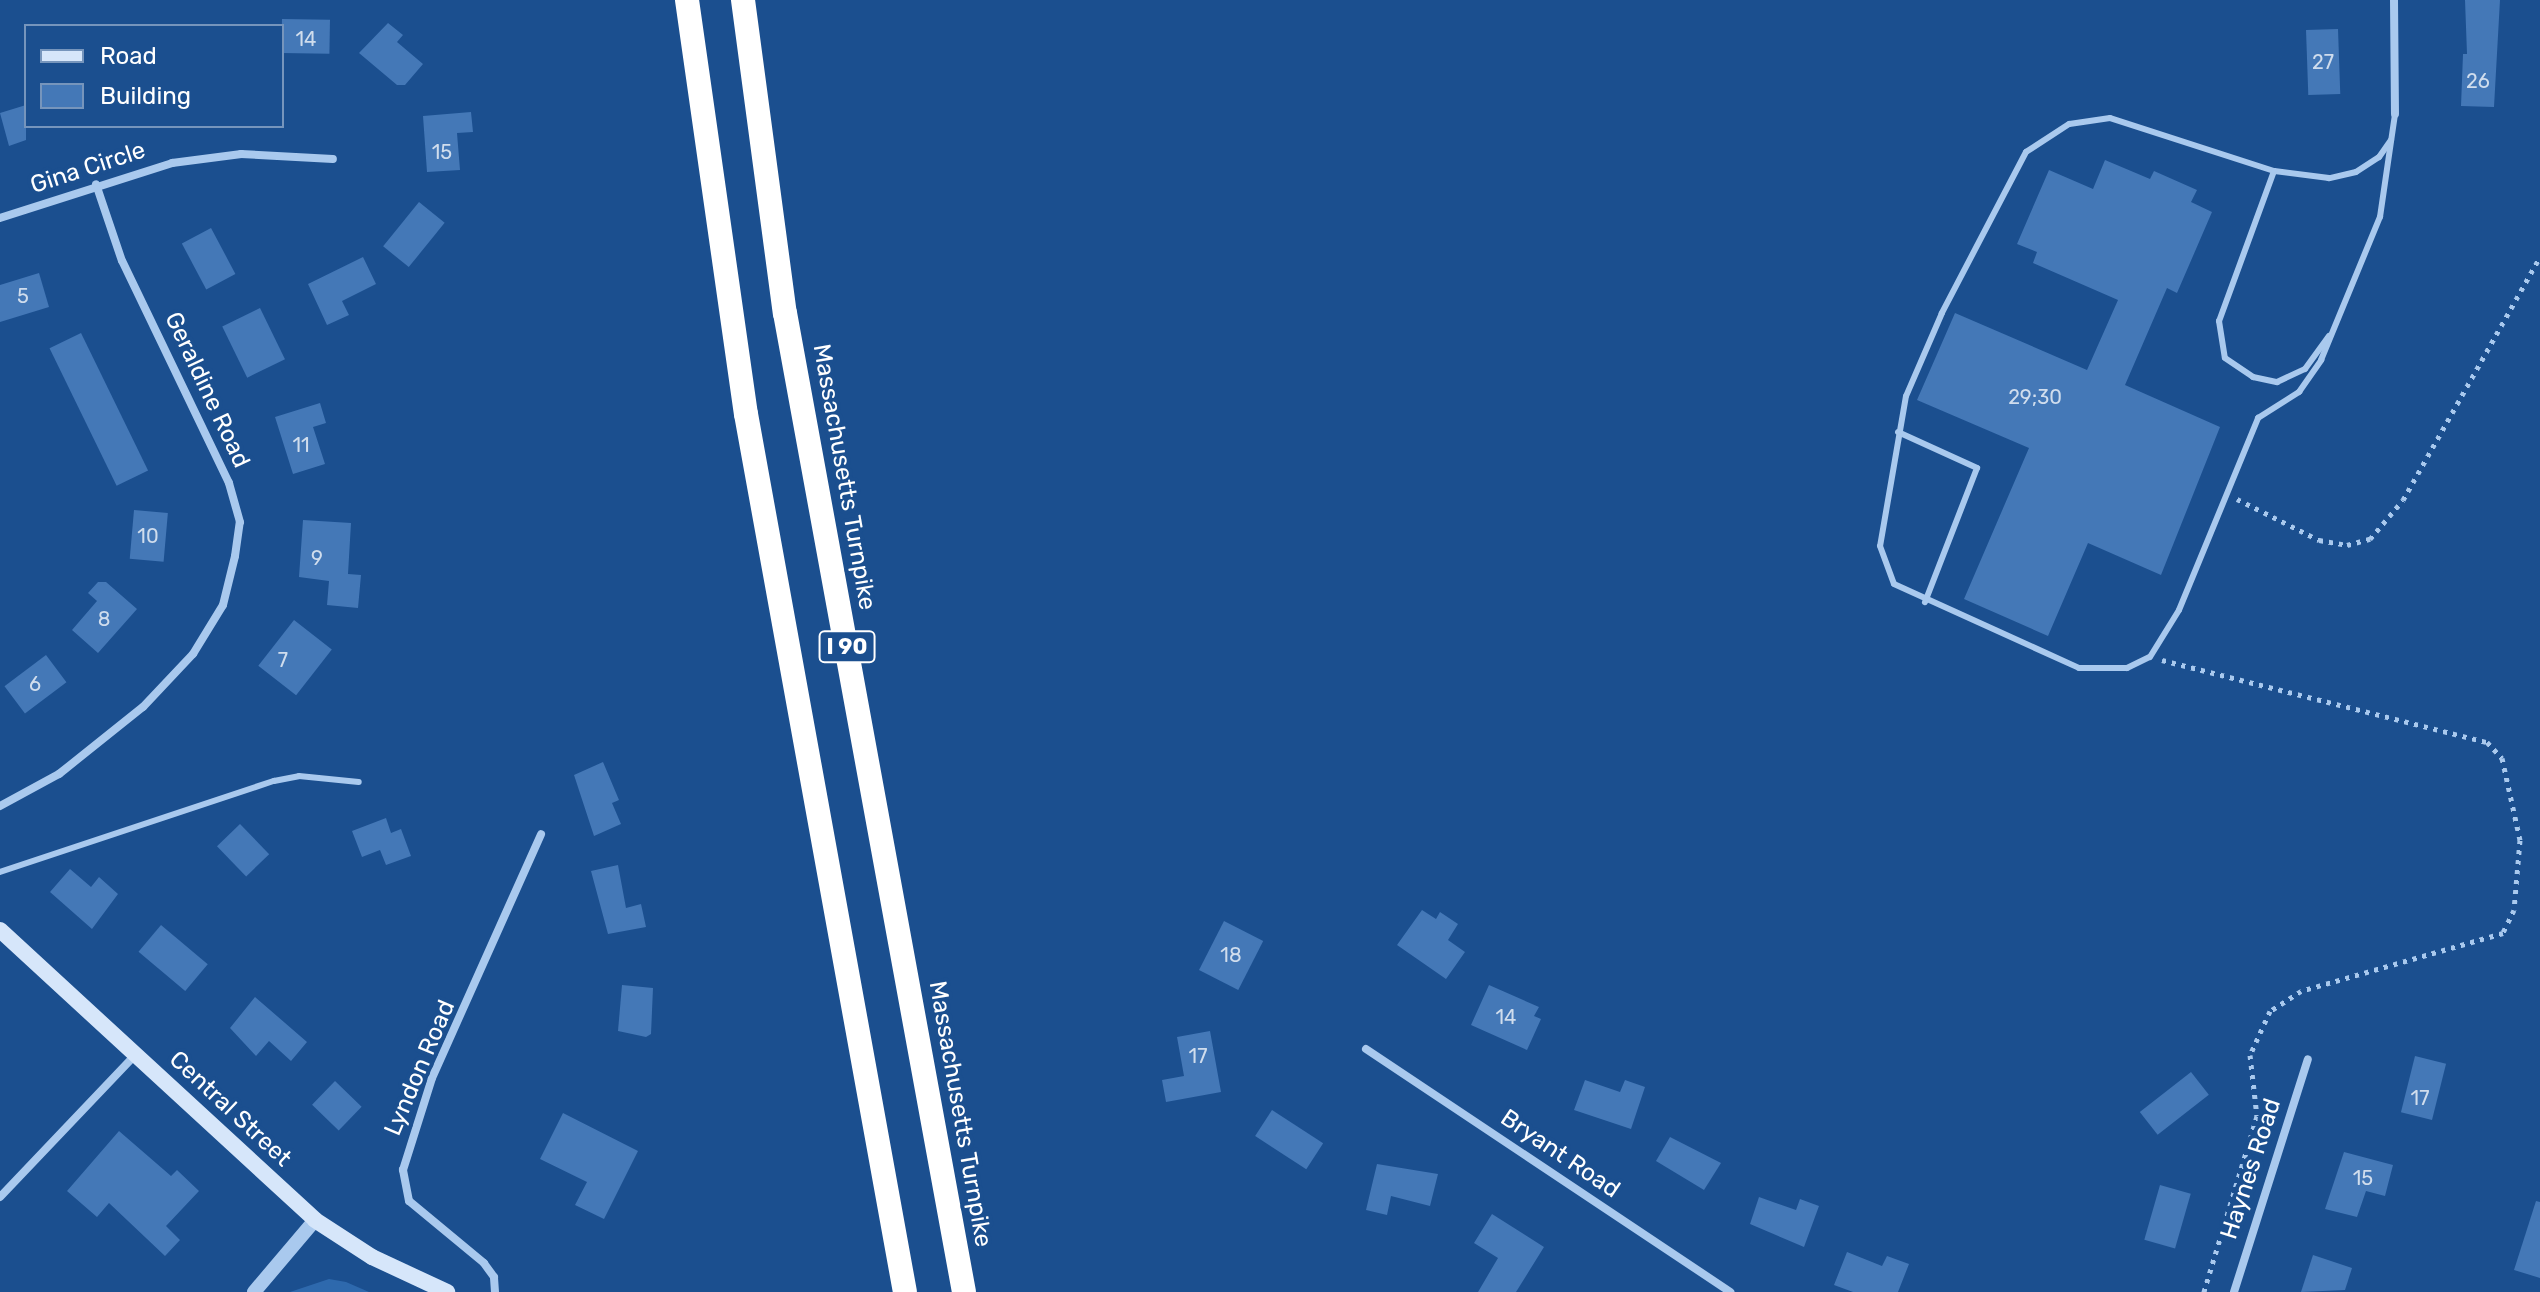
<!DOCTYPE html>
<style>
body{margin:0}
#map{position:relative;width:2540px;height:1292px;overflow:hidden;background:#1b4f8f;font-family:Rubik,sans-serif}
div>[style]{position:absolute}
.green>*{inset:0;background:#2e69ad}
.building>*{inset:0;background:#4478b7;transform-origin:0 0}
.path>*{height:5px;margin-top:-2.5px;transform-origin:0;background:repeating-linear-gradient(90deg,#a9c9ee 0 4px,transparent 0 10px)}
.service>*{height:6px;margin:-3px;padding:0 3px;transform-origin:3px;border-radius:3px;background:#a9c9ee}
.minor>*{height:8px;margin:-4px;padding:0 4px;transform-origin:4px;border-radius:4px;background:#a9c9ee}
.tertiary>*{height:14px;margin:-7px;padding:0 7px;transform-origin:7px;border-radius:7px;background:#a9c9ee}
.secondary>*{height:16px;margin:-8px;padding:0 8px;transform-origin:8px;border-radius:8px;background:#d6e6fa}
.motorway>*{height:24px;margin:-12px;padding:0 12px;transform-origin:12px;border-radius:12px;background:#fff}
span{translate:-50% -50%;white-space:nowrap;text-align:center;line-height:1.15;-webkit-text-stroke:8px #1b4f8f;paint-order:stroke}
.number-label{font-size:20px;color:#d0dded}
.number-label span{-webkit-text-stroke-width:0}
.shield-label span{padding:2px 6px;background:#1b4f8f;border:2px solid;border-radius:6px;-webkit-text-stroke-width:0}
.shield-label{font-size:22px;color:#fff;font-weight:700}
.street-label{font-size:24px;color:#fff}
.legend{position:absolute;left:24px;top:24px;width:260px;height:104px;box-sizing:border-box;background:#1b4f8f;border:2px solid #7695bc;margin:0;padding:10px 14px;list-style:none;font-size:24px;color:#fff}
.legend li{display:flex;align-items:center;gap:16px;height:40px}
.legend b{width:40px;border:2px solid #7695bc}
</style>
<div id="map">
<div class="green">
<div style="clip-path:polygon(329px 1279px,346px 1282px,369px 1292px,290px 1292px)"></div>
</div>
<div class="building">
<div style="clip-path:polygon(2465px 0,2500px 0,2494px 107px,2461px 106px,2463px 54px,2467px 54px)"></div>
<div style="left:282px;top:19px;width:48px;height:34px;rotate:1deg"></div>
<div style="clip-path:polygon(388px 23px,403px 35px,397px 42px,423px 64px,405px 85px,397px 85px,359px 53px)"></div>
<div style="left:2338px;top:29px;width:65px;height:32px;rotate:88deg"></div>
<div style="clip-path:polygon(26px 105px,26px 140px,9px 146px,0 113px)"></div>
<div style="clip-path:polygon(471px 112px,473px 132px,457px 133px,460px 170px,427px 172px,423px 116px)"></div>
<div style="clip-path:polygon(2105px 160px,2150px 179px,2154px 171px,2197px 190px,2191px 202px,2212px 212px,2177px 293px,2167px 288px,2125px 385px,2220px 427px,2161px 575px,2088px 543px,2048px 636px,1964px 599px,2029px 448px,1917px 400px,1955px 313px,2087px 370px,2118px 300px,2033px 263px,2037px 252px,2017px 244px,2049px 170px,2093px 189px)"></div>
<div style="left:419px;top:202px;width:33px;height:57px;rotate:39deg"></div>
<div style="left:211px;top:228px;width:52px;height:33px;rotate:62deg"></div>
<div style="clip-path:polygon(363px 257px,376px 284px,342px 301px,349px 315px,327px 325px,308px 284px)"></div>
<div style="clip-path:polygon(39px 273px,49px 307px,0 322px,0 285px)"></div>
<div style="left:260px;top:308px;width:57px;height:42px;rotate:64deg"></div>
<div style="left:81px;top:333px;width:153px;height:35px;rotate:64deg"></div>
<div style="clip-path:polygon(320px 403px,326px 423px,313px 427px,325px 464px,293px 474px,275px 417px)"></div>
<div style="left:134px;top:510px;width:34px;height:49px;rotate:5deg"></div>
<div style="clip-path:polygon(303px 520px,351px 523px,348px 574px,361px 575px,358px 608px,327px 605px,329px 581px,299px 577px)"></div>
<div style="clip-path:polygon(98px 582px,106px 582px,137px 609px,98px 653px,72px 630px,97px 601px,88px 593px)"></div>
<div style="left:294px;top:620px;width:48px;height:58px;rotate:38deg"></div>
<div style="left:46px;top:655px;width:34px;height:52px;rotate:53deg"></div>
<div style="clip-path:polygon(603px 762px,619px 800px,612px 803px,621px 824px,594px 836px,574px 775px)"></div>
<div style="clip-path:polygon(386px 818px,391px 833px,401px 829px,411px 856px,386px 865px,380px 850px,362px 857px,352px 831px)"></div>
<div style="left:240px;top:824px;width:42px;height:32px;rotate:46deg"></div>
<div style="clip-path:polygon(618px 865px,626px 908px,641px 904px,646px 927px,608px 934px,591px 871px)"></div>
<div style="clip-path:polygon(70px 869px,91px 887px,99px 877px,118px 894px,92px 929px,50px 892px)"></div>
<div style="clip-path:polygon(1422px 910px,1436px 919px,1440px 912px,1458px 924px,1448px 940px,1465px 952px,1446px 979px,1397px 945px)"></div>
<div style="left:1224px;top:921px;width:44px;height:55px;rotate:27deg"></div>
<div style="left:161px;top:925px;width:61px;height:35px;rotate:40deg"></div>
<div style="clip-path:polygon(622px 985px,653px 988px,651px 1034px,646px 1037px,618px 1031px)"></div>
<div style="clip-path:polygon(1489px 985px,1539px 1007px,1534px 1016px,1541px 1019px,1527px 1050px,1471px 1025px)"></div>
<div style="clip-path:polygon(255px 997px,307px 1042px,291px 1061px,269px 1041px,256px 1056px,230px 1028px)"></div>
<div style="clip-path:polygon(1210px 1031px,1221px 1092px,1166px 1102px,1162px 1080px,1184px 1076px,1177px 1037px)"></div>
<div style="left:2415px;top:1056px;width:32px;height:58px;rotate:14deg"></div>
<div style="left:2191px;top:1072px;width:29px;height:65px;rotate:52deg"></div>
<div style="clip-path:polygon(1585px 1080px,1620px 1092px,1625px 1080px,1645px 1087px,1631px 1129px,1574px 1110px)"></div>
<div style="left:335px;top:1081px;width:37px;height:33px;rotate:44deg"></div>
<div style="left:1272px;top:1110px;width:61px;height:31px;rotate:33deg"></div>
<div style="clip-path:polygon(563px 1113px,638px 1151px,604px 1219px,575px 1205px,587px 1182px,540px 1159px)"></div>
<div style="clip-path:polygon(119px 1131px,171px 1176px,177px 1170px,199px 1191px,166px 1226px,180px 1240px,165px 1256px,109px 1203px,97px 1217px,67px 1191px)"></div>
<div style="clip-path:polygon(1670px 1137px,1721px 1163px,1704px 1190px,1656px 1161px)"></div>
<div style="clip-path:polygon(2344px 1152px,2393px 1165px,2385px 1196px,2366px 1191px,2357px 1217px,2325px 1209px)"></div>
<div style="clip-path:polygon(1377px 1164px,1438px 1174px,1430px 1206px,1391px 1196px,1387px 1215px,1366px 1210px)"></div>
<div style="left:2160px;top:1185px;width:32px;height:57px;rotate:16deg"></div>
<div style="clip-path:polygon(1759px 1197px,1796px 1210px,1800px 1199px,1819px 1206px,1804px 1247px,1750px 1224px)"></div>
<div style="clip-path:polygon(2536px 1201px,2540px 1202px,2540px 1278px,2514px 1270px)"></div>
<div style="clip-path:polygon(1492px 1214px,1544px 1247px,1516px 1292px,1478px 1292px,1498px 1258px,1474px 1243px)"></div>
<div style="clip-path:polygon(1847px 1252px,1882px 1266px,1887px 1256px,1909px 1264px,1898px 1292px,1853px 1292px,1834px 1285px)"></div>
<div style="clip-path:polygon(2313px 1255px,2352px 1268px,2345px 1290px,2301px 1292px)"></div>
</div>
<div class="path">
<div style="left:2237px;top:499px;width:92px;rotate:26.6deg"></div>
<div style="left:2319px;top:540px;width:28px;rotate:10deg"></div>
<div style="left:2347px;top:545px;width:24px;rotate:-15deg"></div>
<div style="left:2370px;top:539px;width:51px;rotate:-49.8deg"></div>
<div style="left:2403px;top:500px;width:279px;rotate:-60.6deg"></div>
<div style="left:2162px;top:660px;width:335px;rotate:14.2deg"></div>
<div style="left:2487px;top:742px;width:22px;rotate:47deg"></div>
<div style="left:2502px;top:758px;width:84px;rotate:77.6deg"></div>
<div style="left:2520px;top:840px;width:70px;rotate:94.9deg"></div>
<div style="left:2514px;top:910px;width:25px;rotate:116deg"></div>
<div style="left:2503px;top:933px;width:210px;rotate:164deg"></div>
<div style="left:2301px;top:991px;width:37px;rotate:147deg"></div>
<div style="left:2270px;top:1011px;width:48px;rotate:114.4deg"></div>
<div style="left:2250px;top:1055px;width:61px;rotate:83.5deg"></div>
<div style="left:2257px;top:1116px;width:184px;rotate:106.8deg"></div>
</div>
<div class="service">
<div style="left:2391px;top:140px;width:21px;rotate:125deg"></div>
<div style="left:2379px;top:157px;width:27px;rotate:147deg"></div>
<div style="left:2356px;top:172px;width:28px;rotate:167deg"></div>
<div style="left:2329px;top:178px;width:55px;rotate:-172.7deg"></div>
<div style="left:2274px;top:171px;width:172px;rotate:-162.1deg"></div>
<div style="left:2110px;top:118px;width:41px;rotate:171.7deg"></div>
<div style="left:2069px;top:124px;width:51px;rotate:146.9deg"></div>
<div style="left:2026px;top:152px;width:182px;rotate:117.6deg"></div>
<div style="left:1942px;top:313px;width:90px;rotate:113.4deg"></div>
<div style="left:1906px;top:396px;width:152px;rotate:99.8deg"></div>
<div style="left:1880px;top:546px;width:40px;rotate:69.8deg"></div>
<div style="left:1894px;top:584px;width:203px;rotate:24.4deg"></div>
<div style="left:2079px;top:668px;width:48px"></div>
<div style="left:2127px;top:668px;width:25px;rotate:-26deg"></div>
<div style="left:2150px;top:657px;width:55px;rotate:-58.3deg"></div>
<div style="left:2179px;top:610px;width:208px;rotate:-67.6deg"></div>
<div style="left:2258px;top:418px;width:49px;rotate:-32.4deg"></div>
<div style="left:2299px;top:392px;width:39px;rotate:-55deg"></div>
<div style="left:2321px;top:360px;width:155px;rotate:-67.6deg"></div>
<div style="left:2380px;top:217px;width:104px;rotate:-81.7deg"></div>
<div style="left:2274px;top:171px;width:160px;rotate:110.1deg"></div>
<div style="left:2219px;top:321px;width:37px;rotate:81deg"></div>
<div style="left:2225px;top:358px;width:34px;rotate:34deg"></div>
<div style="left:2253px;top:377px;width:25px;rotate:12deg"></div>
<div style="left:2277px;top:382px;width:31px;rotate:-25deg"></div>
<div style="left:2305px;top:369px;width:41px;rotate:-54deg"></div>
<div style="left:1898px;top:432px;width:87px;rotate:24.5deg"></div>
<div style="left:1977px;top:468px;width:144px;rotate:111.2deg"></div>
<div style="left:0;top:872px;width:289px;rotate:-18.4deg"></div>
<div style="left:274px;top:781px;width:25px;rotate:-11deg"></div>
<div style="left:299px;top:776px;width:60px;rotate:5.7deg"></div>
</div>
<div class="minor">
<div style="left:2394px;top:0;width:114px;rotate:89.5deg"></div>
<div style="left:0;top:218px;width:181px;rotate:-17.7deg"></div>
<div style="left:172px;top:163px;width:70px;rotate:-7.4deg"></div>
<div style="left:241px;top:154px;width:92px;rotate:3.1deg"></div>
<div style="left:0;top:806px;width:67px;rotate:-28.5deg"></div>
<div style="left:59px;top:774px;width:107px;rotate:-38.6deg"></div>
<div style="left:143px;top:707px;width:73px;rotate:-46.7deg"></div>
<div style="left:193px;top:654px;width:57px;rotate:-58.5deg"></div>
<div style="left:223px;top:605px;width:50px;rotate:-76.2deg"></div>
<div style="left:235px;top:556px;width:34px;rotate:-82deg"></div>
<div style="left:240px;top:522px;width:41px;rotate:-105.8deg"></div>
<div style="left:229px;top:483px;width:246px;rotate:-115.7deg"></div>
<div style="left:122px;top:261px;width:81px;rotate:-108.7deg"></div>
<div style="left:1366px;top:1049px;width:438px;rotate:33.7deg"></div>
<div style="left:0;top:1197px;width:197px;rotate:-46.4deg"></div>
<div style="left:495px;top:1292px;width:15px;rotate:-94deg"></div>
<div style="left:494px;top:1277px;width:17px;rotate:-126deg"></div>
<div style="left:484px;top:1263px;width:97px;rotate:-140.4deg"></div>
<div style="left:409px;top:1201px;width:32px;rotate:-101deg"></div>
<div style="left:403px;top:1170px;width:96px;rotate:-72.5deg"></div>
<div style="left:432px;top:1078px;width:267px;rotate:-65.9deg"></div>
<div style="left:2234px;top:1292px;width:244px;rotate:-72.4deg"></div>
</div>
<div class="tertiary">
<div style="left:254px;top:1292px;width:94px;rotate:-49.7deg"></div>
</div>
<div class="secondary">
<div style="left:0;top:930px;width:428px;rotate:42.6deg"></div>
<div style="left:315px;top:1220px;width:68px;rotate:33deg"></div>
<div style="left:372px;top:1257px;width:83px;rotate:25deg"></div>
</div>
<div class="motorway">
<div style="left:687px;top:0;width:418px;rotate:81.9deg"></div>
<div style="left:746px;top:414px;width:892px;rotate:79.74deg"></div>
<div style="left:743px;top:0;width:316px;rotate:82.4deg"></div>
<div style="left:785px;top:313px;width:995px;rotate:79.64deg"></div>
</div>
<div class="number-label">
<span style="left:306px;top:39px">14</span>
<span style="left:2323px;top:62px">27</span>
<span style="left:2478px;top:81px">26</span>
<span style="left:442px;top:152px">15</span>
<span style="left:23px;top:296px">5</span>
<span style="left:2035px;top:397px">29;30</span>
<span style="left:301px;top:445px">11</span>
<span style="left:148px;top:536px">10</span>
<span style="left:317px;top:558px">9</span>
<span style="left:104px;top:619px">8</span>
<span style="left:283px;top:660px">7</span>
<span style="left:35px;top:684px">6</span>
<span style="left:1231px;top:955px">18</span>
<span style="left:1506px;top:1017px">14</span>
<span style="left:1198px;top:1056px">17</span>
<span style="left:2420px;top:1098px">17</span>
<span style="left:2363px;top:1178px">15</span>
</div>
<div class="shield-label">
<span style="left:847px;top:647px">I 90</span>
</div>
<div class="street-label">
<span style="left:88px;top:168px;rotate:-18deg">Gina Circle</span>
<span style="left:207px;top:390px;rotate:65deg">Geraldine Road</span>
<span style="left:844px;top:477px;rotate:80deg">Massachusetts Turnpike</span>
<span style="left:420px;top:1068px;rotate:-67deg">Lyndon Road</span>
<span style="left:230px;top:1109px;rotate:43deg">Central Street</span>
<span style="left:960px;top:1114px;rotate:80deg">Massachusetts Turnpike</span>
<span style="left:1560px;top:1154px;rotate:34deg">Bryant Road</span>
<span style="left:2251px;top:1169px;rotate:-72deg">Haynes Road</span>
</div>
<ul class="legend">
<li><b style="height:10px;background:#d6e6fa"></b>Road</li>
<li><b style="height:22px;background:#4478b7"></b>Building</li>
</ul>
</div>
